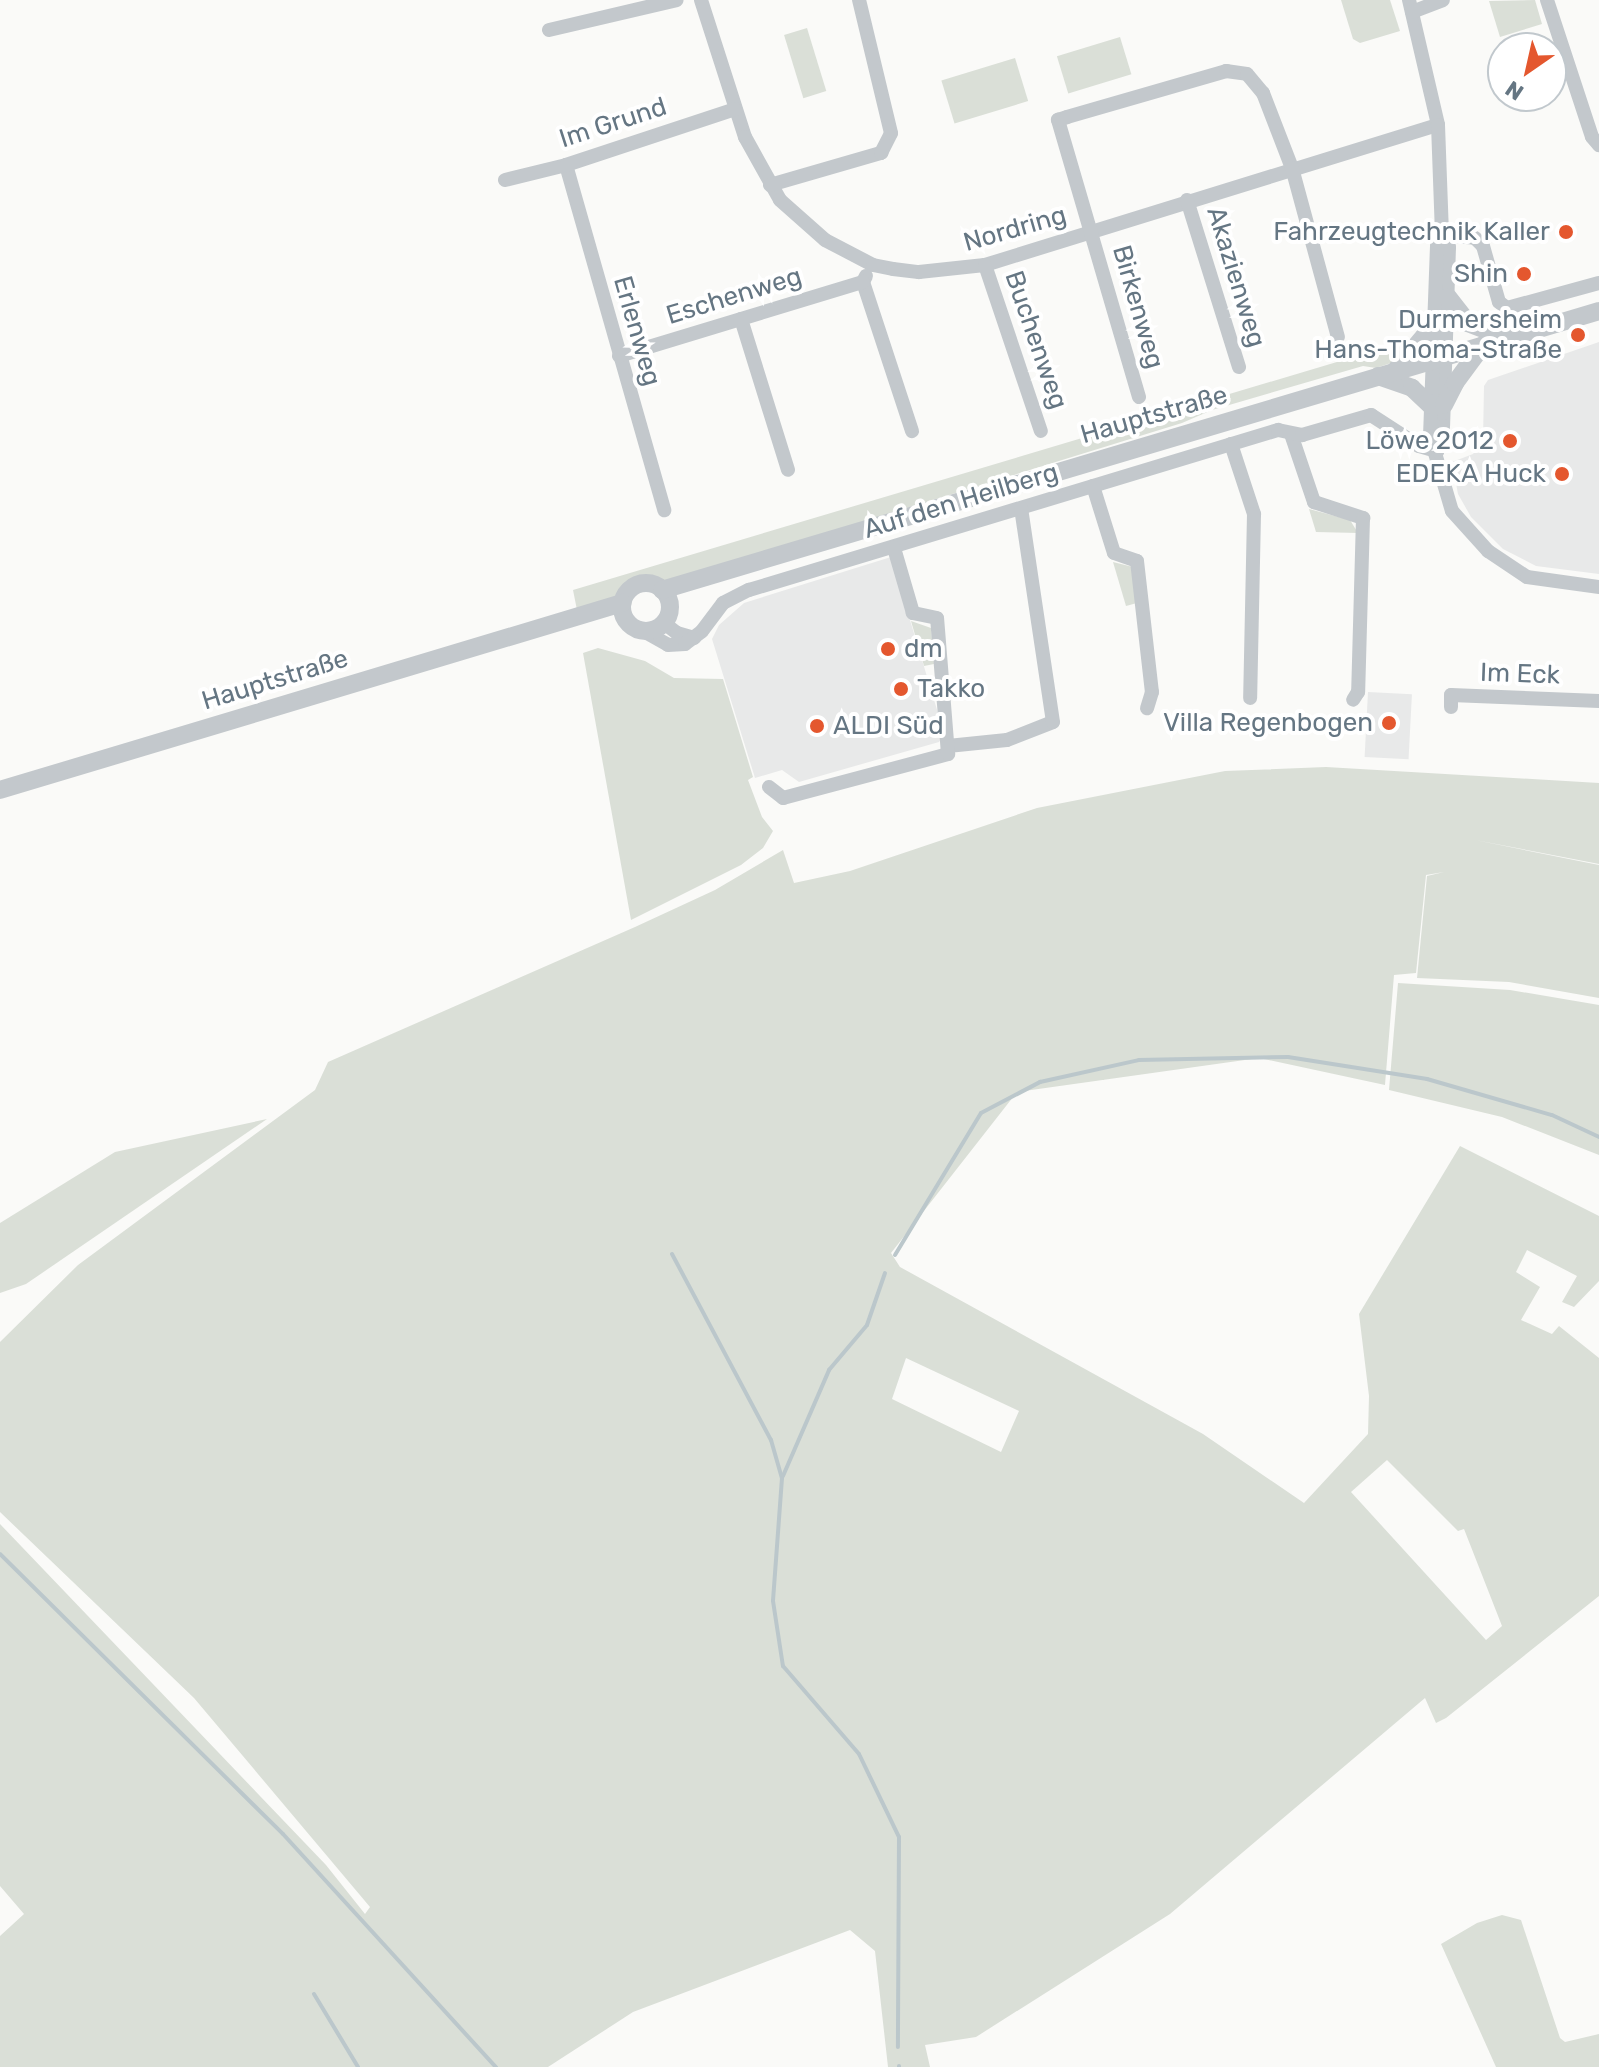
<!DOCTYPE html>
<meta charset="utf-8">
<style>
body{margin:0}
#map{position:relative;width:1599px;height:2067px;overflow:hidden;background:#fafaf8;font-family:Rubik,sans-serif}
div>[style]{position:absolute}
.built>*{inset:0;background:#e8e9e9;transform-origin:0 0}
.green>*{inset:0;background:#dadfd7;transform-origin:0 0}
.stream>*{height:4px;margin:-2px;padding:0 2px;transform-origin:2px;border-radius:2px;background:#bbc7cb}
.minor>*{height:14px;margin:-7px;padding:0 7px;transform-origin:7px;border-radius:7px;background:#c3c8cc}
.tertiary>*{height:18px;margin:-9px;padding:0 9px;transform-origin:9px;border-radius:9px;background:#c3c8cc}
.tertiary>.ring{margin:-9px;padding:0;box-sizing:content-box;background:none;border:18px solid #c3c8cc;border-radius:50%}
.dots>*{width:22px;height:22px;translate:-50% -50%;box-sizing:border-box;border:4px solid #fff;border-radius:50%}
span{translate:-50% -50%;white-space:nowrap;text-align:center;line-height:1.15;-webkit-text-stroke:8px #fff;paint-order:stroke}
.street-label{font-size:26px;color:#657683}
.poi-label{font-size:26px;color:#657683}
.right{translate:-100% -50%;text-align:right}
.left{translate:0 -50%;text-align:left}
.north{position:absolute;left:1487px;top:32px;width:80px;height:80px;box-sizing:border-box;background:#fff;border:2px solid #c1c8cd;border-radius:50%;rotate:214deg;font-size:22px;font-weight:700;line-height:32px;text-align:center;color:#657683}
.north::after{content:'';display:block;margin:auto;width:28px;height:36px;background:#e4572e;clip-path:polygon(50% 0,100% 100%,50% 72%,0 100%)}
</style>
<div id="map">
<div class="built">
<div style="clip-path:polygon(1599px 342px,1599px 574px,1536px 566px,1503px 549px,1471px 517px,1458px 494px,1452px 462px,1473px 454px,1483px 440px,1484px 386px,1488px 380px)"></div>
<div style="clip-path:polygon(891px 557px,944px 733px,939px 742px,799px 782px,782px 770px,755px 778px,712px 639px,719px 625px,744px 603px)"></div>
<div style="left:1368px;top:692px;width:44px;height:65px;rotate:3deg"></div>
</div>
<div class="green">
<div style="clip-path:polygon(1341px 0,1390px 0,1400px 31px,1360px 43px,1353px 39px)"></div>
<div style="clip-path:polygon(1535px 0,1542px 24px,1500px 37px,1489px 1px)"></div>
<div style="left:807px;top:28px;width:66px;height:24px;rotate:73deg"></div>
<div style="left:1120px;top:37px;width:39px;height:66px;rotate:73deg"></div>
<div style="left:1015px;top:58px;width:45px;height:77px;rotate:73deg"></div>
<div style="clip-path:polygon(1396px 339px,1412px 341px,1391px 363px,1376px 368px,1363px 366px,1212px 410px,1182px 423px,664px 583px,634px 583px,615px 601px,577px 610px,573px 590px,1377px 350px)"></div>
<div style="clip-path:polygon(1309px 509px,1350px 520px,1358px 533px,1316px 532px)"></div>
<div style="clip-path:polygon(1113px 562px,1133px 567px,1137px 603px,1126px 606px)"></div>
<div style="clip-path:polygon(911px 621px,931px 628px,934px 664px,924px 666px)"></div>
<div style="clip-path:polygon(598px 648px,645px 661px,674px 678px,723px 679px,753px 777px,748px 780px,762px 817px,773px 831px,763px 848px,741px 865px,631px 920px,583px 653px)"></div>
<div style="clip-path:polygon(evenodd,1326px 767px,1599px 783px,1599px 864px,1475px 840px,1599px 865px,1599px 998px,1509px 982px,1417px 978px,1427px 876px,1444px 872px,1426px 875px,1416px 973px,1394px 975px,1385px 1085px,1259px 1058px,1017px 1092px,891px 1253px,900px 1267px,1203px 1434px,1304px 1503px,1368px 1434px,1369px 1396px,1359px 1314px,1460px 1146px,1599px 1216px,1599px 1281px,1574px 1307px,1562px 1302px,1577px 1276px,1527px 1250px,1516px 1272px,1540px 1287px,1521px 1320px,1552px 1334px,1559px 1326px,1599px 1358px,1599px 1596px,1446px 1718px,1436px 1723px,1425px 1698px,1170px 1914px,976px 2037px,925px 2045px,930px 2067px,888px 2067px,875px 1951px,850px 1930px,633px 2012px,548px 2067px,0 2067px,0 1936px,24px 1914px,0 1886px,0 1524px,326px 1865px,365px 1914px,370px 1907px,194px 1698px,0 1512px,0 1342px,78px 1265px,315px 1090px,328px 1062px,635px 927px,715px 890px,783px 850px,794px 883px,850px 871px,1037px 808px,1225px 771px,1326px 767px,906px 1358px,1019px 1411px,1001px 1452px,892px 1399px,906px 1358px,1326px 767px,1387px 1460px,1458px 1531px,1464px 1529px,1502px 1626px,1486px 1640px,1351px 1492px,1387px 1460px)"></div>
<div style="clip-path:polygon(1398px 983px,1510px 990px,1599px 1005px,1599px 1155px,1502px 1117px,1389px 1090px)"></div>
<div style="clip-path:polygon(267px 1119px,26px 1284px,0 1293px,0 1223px,115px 1152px)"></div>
<div style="clip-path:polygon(1502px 1915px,1521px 1920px,1560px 2038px,1565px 2042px,1599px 2034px,1599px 2067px,1496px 2067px,1441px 1944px,1477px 1923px)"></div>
</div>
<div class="stream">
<div style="left:672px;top:1254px;width:211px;rotate:62deg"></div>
<div style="left:771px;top:1440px;width:40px;rotate:74deg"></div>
<div style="left:782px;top:1478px;width:123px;rotate:94.2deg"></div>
<div style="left:773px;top:1601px;width:66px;rotate:81.3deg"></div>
<div style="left:783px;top:1666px;width:116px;rotate:49.2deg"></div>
<div style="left:859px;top:1754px;width:92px;rotate:64.3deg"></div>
<div style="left:899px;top:1837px;width:210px;rotate:90.3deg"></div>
<div style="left:895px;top:1255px;width:166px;rotate:-58.8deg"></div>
<div style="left:981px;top:1113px;width:67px;rotate:-27.7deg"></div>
<div style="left:1040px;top:1082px;width:101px;rotate:-12.5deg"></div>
<div style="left:1139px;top:1060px;width:149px;rotate:-1.2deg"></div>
<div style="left:1288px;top:1057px;width:141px;rotate:9deg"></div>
<div style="left:1427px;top:1079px;width:130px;rotate:16.1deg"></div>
<div style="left:1552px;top:1115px;width:52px;rotate:25.1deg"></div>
<div style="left:783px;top:1476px;width:116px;rotate:-66.5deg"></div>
<div style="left:829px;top:1370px;width:59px;rotate:-49.8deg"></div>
<div style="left:867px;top:1325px;width:55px;rotate:-70.9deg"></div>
<div style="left:0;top:1554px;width:398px;rotate:44.7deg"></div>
<div style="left:283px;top:1834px;width:316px;rotate:47.6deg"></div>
<div style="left:314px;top:1994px;width:85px;rotate:58.9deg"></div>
<div style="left:899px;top:2066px;width:1px;rotate:90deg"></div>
</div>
<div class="minor">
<div style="left:701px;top:0;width:144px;rotate:72.2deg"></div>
<div style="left:745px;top:137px;width:72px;rotate:60.9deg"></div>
<div style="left:780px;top:200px;width:60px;rotate:41.6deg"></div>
<div style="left:825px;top:240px;width:54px;rotate:27.5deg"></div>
<div style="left:873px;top:265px;width:20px;rotate:11deg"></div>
<div style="left:893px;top:269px;width:26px;rotate:7deg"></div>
<div style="left:919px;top:272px;width:66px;rotate:-6.1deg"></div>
<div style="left:985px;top:265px;width:474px;rotate:-17.2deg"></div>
<div style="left:1409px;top:0;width:128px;rotate:76.9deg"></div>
<div style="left:1438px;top:125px;width:110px;rotate:87.9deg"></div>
<div style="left:1442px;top:235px;width:14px;rotate:60deg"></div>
<div style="left:1449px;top:247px;width:179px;rotate:91.9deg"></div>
<div style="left:1443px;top:426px;width:26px;rotate:103deg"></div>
<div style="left:1547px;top:0;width:144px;rotate:71.8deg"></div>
<div style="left:1592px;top:137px;width:11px;rotate:49deg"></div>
<div style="left:1412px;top:12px;width:33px;rotate:-21deg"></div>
<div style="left:549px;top:30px;width:131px;rotate:-13.2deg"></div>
<div style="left:566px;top:165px;width:359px;rotate:74.1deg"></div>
<div style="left:505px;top:180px;width:63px;rotate:-13.8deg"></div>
<div style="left:566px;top:165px;width:178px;rotate:-18.3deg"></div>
<div style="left:770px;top:185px;width:116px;rotate:-16.1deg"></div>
<div style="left:881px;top:153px;width:22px;rotate:-63deg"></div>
<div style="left:891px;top:133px;width:137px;rotate:-103.5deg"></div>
<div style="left:1187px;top:200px;width:175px;rotate:72.7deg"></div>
<div style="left:1442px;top:235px;width:12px;rotate:114deg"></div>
<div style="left:1437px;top:246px;width:190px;rotate:92.1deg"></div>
<div style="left:1430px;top:436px;width:78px;rotate:73.7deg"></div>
<div style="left:1452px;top:511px;width:54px;rotate:48deg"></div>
<div style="left:1488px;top:551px;width:47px;rotate:33.7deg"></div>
<div style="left:1527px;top:577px;width:73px;rotate:7.9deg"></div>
<div style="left:1442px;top:235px;width:33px;rotate:5deg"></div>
<div style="left:1475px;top:238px;width:11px;rotate:45deg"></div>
<div style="left:1483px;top:246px;width:58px;rotate:74.1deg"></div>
<div style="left:1499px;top:302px;width:10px;rotate:37deg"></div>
<div style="left:1507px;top:308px;width:95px;rotate:-15.2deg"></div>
<div style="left:985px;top:265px;width:175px;rotate:71.4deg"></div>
<div style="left:866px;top:276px;width:7px;rotate:117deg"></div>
<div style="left:863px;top:282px;width:157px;rotate:71.8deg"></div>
<div style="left:741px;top:319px;width:158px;rotate:72.7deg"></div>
<div style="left:619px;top:356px;width:255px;rotate:-16.9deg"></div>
<div style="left:1139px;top:397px;width:289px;rotate:-106.3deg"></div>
<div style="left:1058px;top:120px;width:9px;rotate:-18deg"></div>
<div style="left:1067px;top:117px;width:166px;rotate:-16.1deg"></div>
<div style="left:1226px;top:71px;width:21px;rotate:8deg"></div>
<div style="left:1247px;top:74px;width:25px;rotate:50deg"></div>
<div style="left:1263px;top:93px;width:80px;rotate:68.9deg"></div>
<div style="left:1292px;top:168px;width:175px;rotate:74.8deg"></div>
<div style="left:1291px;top:434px;width:72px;rotate:71.3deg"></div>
<div style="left:1314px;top:502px;width:52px;rotate:18.1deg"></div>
<div style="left:1363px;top:518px;width:174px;rotate:91.6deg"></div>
<div style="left:1358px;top:692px;width:9px;rotate:122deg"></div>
<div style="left:1231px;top:444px;width:74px;rotate:71.8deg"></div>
<div style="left:1254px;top:514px;width:184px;rotate:91.2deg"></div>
<div style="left:1093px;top:486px;width:70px;rotate:72.6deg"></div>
<div style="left:1114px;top:553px;width:24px;rotate:19deg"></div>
<div style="left:1137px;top:561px;width:132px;rotate:83.5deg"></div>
<div style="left:1152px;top:692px;width:17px;rotate:107deg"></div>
<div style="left:664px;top:623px;width:16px;rotate:38deg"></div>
<div style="left:677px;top:633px;width:18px;rotate:16deg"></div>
<div style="left:645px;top:632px;width:26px;rotate:29deg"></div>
<div style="left:668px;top:645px;width:17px;rotate:-3deg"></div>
<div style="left:685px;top:644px;width:21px;rotate:-37deg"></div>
<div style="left:702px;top:631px;width:35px;rotate:-53deg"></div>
<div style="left:723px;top:603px;width:29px;rotate:-27deg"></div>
<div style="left:749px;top:590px;width:553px;rotate:-16.83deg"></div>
<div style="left:1278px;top:430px;width:25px;rotate:12deg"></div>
<div style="left:1302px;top:435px;width:72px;rotate:-16.2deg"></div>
<div style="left:1371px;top:415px;width:57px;rotate:32.9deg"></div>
<div style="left:1419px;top:446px;width:19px;rotate:16deg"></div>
<div style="left:1451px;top:707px;width:12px;rotate:-90deg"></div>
<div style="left:1451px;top:695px;width:148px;rotate:2.3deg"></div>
<div style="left:948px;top:746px;width:59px;rotate:-5.8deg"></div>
<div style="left:1007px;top:740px;width:49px;rotate:-21.4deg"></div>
<div style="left:1053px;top:722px;width:216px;rotate:-98.5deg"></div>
<div style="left:769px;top:787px;width:18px;rotate:38deg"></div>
<div style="left:783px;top:798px;width:171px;rotate:-14.9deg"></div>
<div style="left:948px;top:754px;width:136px;rotate:-94.6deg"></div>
<div style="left:937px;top:618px;width:25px;rotate:-168deg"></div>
<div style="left:913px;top:613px;width:68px;rotate:-106.3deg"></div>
</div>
<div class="tertiary">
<div style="left:1448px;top:297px;width:33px;rotate:52deg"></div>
<div style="left:1468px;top:323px;width:42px;rotate:21deg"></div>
<div style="left:1395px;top:371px;width:47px;rotate:-50.2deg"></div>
<div style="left:1425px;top:335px;width:20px;rotate:-60deg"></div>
<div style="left:1378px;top:376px;width:36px;rotate:19deg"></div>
<div style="left:1412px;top:388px;width:25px;rotate:43deg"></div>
<div style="left:1444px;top:405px;width:25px;rotate:-63deg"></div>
<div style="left:1455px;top:383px;width:47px;rotate:-53.6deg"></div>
<div class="ring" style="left:622px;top:583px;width:30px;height:30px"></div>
<div style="left:662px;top:590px;width:978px;rotate:-16.58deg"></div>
<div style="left:0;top:790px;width:650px;rotate:-16.73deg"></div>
</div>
<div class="dots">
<div style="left:1566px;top:232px;background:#e4572e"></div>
<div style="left:1524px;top:274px;background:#e4572e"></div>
<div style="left:1578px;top:335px;background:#e4572e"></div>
<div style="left:1510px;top:441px;background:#e4572e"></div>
<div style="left:1562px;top:474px;background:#e4572e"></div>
<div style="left:888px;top:649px;background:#e4572e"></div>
<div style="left:901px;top:689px;background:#e4572e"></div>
<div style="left:1389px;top:723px;background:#e4572e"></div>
<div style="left:817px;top:726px;background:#e4572e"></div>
</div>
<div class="street-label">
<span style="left:613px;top:123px;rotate:-18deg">Im Grund</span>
<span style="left:1015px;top:229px;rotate:-16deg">Nordring</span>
<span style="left:1236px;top:277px;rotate:73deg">Akazienweg</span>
<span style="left:734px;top:296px;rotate:-17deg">Eschenweg</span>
<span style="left:1138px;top:307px;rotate:74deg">Birkenweg</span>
<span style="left:637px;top:331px;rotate:74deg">Erlenweg</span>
<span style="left:1036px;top:340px;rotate:71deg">Buchenweg</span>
<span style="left:1154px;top:415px;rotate:-16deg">Hauptstraße</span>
<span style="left:961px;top:501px;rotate:-17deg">Auf den Heilberg</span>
<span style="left:1520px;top:674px;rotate:2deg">Im Eck</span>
<span style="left:275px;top:680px;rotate:-17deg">Hauptstraße</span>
</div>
<div class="poi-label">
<span class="right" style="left:1550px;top:232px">Fahrzeugtechnik Kaller</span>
<span class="right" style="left:1508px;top:274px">Shin</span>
<span class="right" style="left:1562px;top:335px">Durmersheim<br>Hans-Thoma-Straße</span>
<span class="right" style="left:1494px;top:441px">Löwe 2012</span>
<span class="right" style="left:1546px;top:474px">EDEKA Huck</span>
<span class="left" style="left:904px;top:649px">dm</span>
<span class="left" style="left:917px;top:689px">Takko</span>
<span class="right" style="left:1373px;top:723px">Villa Regenbogen</span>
<span class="left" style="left:833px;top:726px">ALDI Süd</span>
</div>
<div class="north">N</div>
</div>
